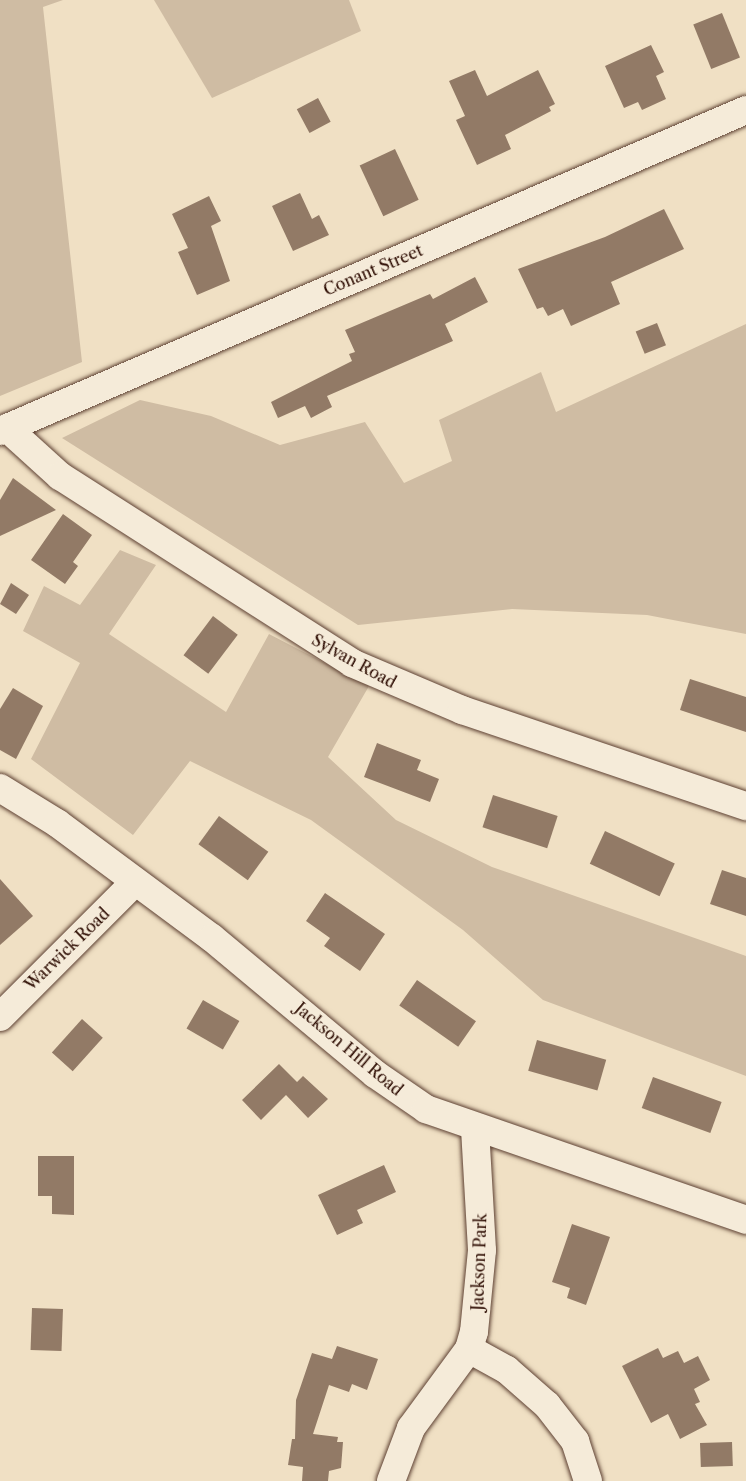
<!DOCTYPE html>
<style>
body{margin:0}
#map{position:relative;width:746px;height:1481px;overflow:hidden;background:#f0e0c4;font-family:"Libre Caslon Text",serif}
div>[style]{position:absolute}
.green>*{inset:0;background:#cfbca3}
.building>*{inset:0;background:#927a66;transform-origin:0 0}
.roads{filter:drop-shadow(0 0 2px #5d4032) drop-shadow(0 0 2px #5d4032)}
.minor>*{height:28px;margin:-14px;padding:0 14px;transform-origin:14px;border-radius:14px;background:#f5ebd9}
span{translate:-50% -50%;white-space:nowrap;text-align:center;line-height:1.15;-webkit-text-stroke:6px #f5ebd9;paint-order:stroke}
.street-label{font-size:16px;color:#2c0b01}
</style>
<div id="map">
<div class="green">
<div style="clip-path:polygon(0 0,63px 0,43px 7px,82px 362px,0 396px)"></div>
<div style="clip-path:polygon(154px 0,349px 0,361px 31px,212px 98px)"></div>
<div style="clip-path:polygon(746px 324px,746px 634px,647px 615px,512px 609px,358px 625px,62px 438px,140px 400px,211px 416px,280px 445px,365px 422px,404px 483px,452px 461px,439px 420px,541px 372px,556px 412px)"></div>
<div style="clip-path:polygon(120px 550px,156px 565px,109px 634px,226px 712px,269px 634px,369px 686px,328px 757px,396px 820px,492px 867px,746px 956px,746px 1076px,543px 1000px,463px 930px,311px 820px,190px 761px,133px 835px,31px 759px,80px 663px,23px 631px,44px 586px,80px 605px)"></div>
</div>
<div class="building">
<div style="left:722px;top:13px;width:48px;height:31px;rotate:68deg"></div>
<div style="clip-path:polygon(651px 45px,664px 72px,656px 76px,666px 99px,642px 110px,638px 102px,624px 108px,605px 66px)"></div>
<div style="clip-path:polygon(475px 70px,487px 96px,538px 70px,555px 104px,549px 107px,551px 111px,505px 135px,511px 149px,477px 165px,456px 120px,465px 116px,449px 81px)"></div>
<div style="left:318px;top:98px;width:27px;height:24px;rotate:62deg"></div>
<div style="left:395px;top:149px;width:56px;height:39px;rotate:65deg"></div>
<div style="clip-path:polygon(300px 193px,312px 219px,319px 215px,329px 235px,293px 251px,272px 206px)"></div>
<div style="clip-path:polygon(209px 196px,221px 221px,211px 226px,230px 281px,197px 295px,178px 252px,188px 248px,172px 214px)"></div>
<div style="clip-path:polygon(664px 209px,684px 249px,611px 282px,620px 304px,571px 326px,563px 309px,548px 316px,543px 307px,537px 309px,518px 269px,605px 237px)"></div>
<div style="clip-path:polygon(475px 277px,488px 302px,445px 324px,453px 341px,327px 396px,332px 407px,311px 418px,305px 406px,278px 418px,271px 402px,352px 361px,349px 354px,355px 352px,345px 330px,430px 294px,433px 299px)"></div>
<div style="left:657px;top:323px;width:24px;height:23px;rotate:68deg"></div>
<div style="clip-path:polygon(13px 478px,56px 510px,0 536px,0 500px)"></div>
<div style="clip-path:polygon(63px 514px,92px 535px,73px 562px,78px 566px,65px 584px,31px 560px)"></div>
<div style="clip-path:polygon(11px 583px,29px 595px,16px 614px,0 604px)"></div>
<div style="left:213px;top:616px;width:31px;height:49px;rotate:37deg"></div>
<div style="clip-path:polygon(690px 679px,746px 697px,746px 732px,680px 710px)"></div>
<div style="clip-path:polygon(13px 688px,43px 706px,16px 759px,0 750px,0 709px)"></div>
<div style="clip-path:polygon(377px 743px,421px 760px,417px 770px,439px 779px,430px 802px,364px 777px)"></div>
<div style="left:493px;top:795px;width:68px;height:34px;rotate:18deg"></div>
<div style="left:219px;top:816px;width:61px;height:35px;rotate:36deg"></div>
<div style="left:605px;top:831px;width:77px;height:36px;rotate:25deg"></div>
<div style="clip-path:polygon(722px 870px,746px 878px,746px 916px,710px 904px)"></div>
<div style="clip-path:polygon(0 879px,33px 916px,0 945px)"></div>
<div style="clip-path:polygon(325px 893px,385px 934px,360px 971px,324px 946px,330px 938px,306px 921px)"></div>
<div style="left:417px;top:980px;width:72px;height:31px;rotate:35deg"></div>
<div style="left:203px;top:1000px;width:42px;height:33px;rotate:30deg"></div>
<div style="left:82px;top:1019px;width:28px;height:45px;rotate:42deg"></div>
<div style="left:537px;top:1040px;width:72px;height:32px;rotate:16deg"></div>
<div style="clip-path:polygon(279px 1064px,297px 1082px,303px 1076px,328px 1099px,308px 1118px,286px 1095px,261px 1120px,242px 1100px)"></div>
<div style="left:653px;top:1077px;width:73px;height:33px;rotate:20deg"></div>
<div style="clip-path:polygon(38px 1156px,74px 1156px,74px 1215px,52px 1214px,52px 1196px,38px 1196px)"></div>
<div style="clip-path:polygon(384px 1165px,396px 1192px,357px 1210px,363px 1223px,337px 1235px,318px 1195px)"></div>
<div style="clip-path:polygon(572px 1224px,610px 1237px,586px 1305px,567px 1298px,570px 1288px,552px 1282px)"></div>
<div style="left:32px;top:1308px;width:31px;height:42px;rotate:2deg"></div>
<div style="clip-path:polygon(337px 1346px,378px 1359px,367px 1390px,352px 1384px,349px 1392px,329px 1385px,313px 1434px,338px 1437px,337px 1442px,343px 1442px,341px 1468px,329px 1471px,328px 1481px,302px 1481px,303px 1467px,288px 1465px,292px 1439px,295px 1439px,296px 1400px,312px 1353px,332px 1359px)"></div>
<div style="clip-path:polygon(658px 1348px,663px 1358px,678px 1351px,684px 1363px,698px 1356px,710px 1380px,694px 1389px,700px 1402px,695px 1404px,707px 1425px,680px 1439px,668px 1414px,651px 1423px,622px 1366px)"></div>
<div style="left:732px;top:1442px;width:24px;height:32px;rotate:88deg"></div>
</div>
<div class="roads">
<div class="minor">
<div style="left:7px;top:428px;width:72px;rotate:42.2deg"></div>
<div style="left:60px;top:476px;width:347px;rotate:32.6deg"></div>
<div style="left:352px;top:663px;width:120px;rotate:23.1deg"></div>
<div style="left:462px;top:710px;width:300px;rotate:18.7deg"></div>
<div style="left:0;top:431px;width:812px;rotate:-23.28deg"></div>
<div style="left:0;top:788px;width:67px;rotate:31.6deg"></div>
<div style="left:57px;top:823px;width:193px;rotate:36.6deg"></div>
<div style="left:212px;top:938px;width:212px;rotate:39.8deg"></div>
<div style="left:375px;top:1074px;width:62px;rotate:34.5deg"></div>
<div style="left:426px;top:1109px;width:339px;rotate:19.1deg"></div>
<div style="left:0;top:1017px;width:191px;rotate:-45deg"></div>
<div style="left:469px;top:1349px;width:43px;rotate:28.9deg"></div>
<div style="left:507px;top:1370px;width:53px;rotate:41.2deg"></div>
<div style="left:547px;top:1405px;width:46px;rotate:52.1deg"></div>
<div style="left:575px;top:1441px;width:42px;rotate:72deg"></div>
<div style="left:391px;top:1481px;width:57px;rotate:-69.3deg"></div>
<div style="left:411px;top:1428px;width:98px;rotate:-53.7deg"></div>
<div style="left:469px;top:1349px;width:18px;rotate:-74deg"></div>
<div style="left:474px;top:1332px;width:82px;rotate:-84.4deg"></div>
<div style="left:482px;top:1250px;width:122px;rotate:-93.3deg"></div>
</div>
</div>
<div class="street-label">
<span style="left:373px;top:270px;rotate:-23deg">Conant Street</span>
<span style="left:354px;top:661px;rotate:29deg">Sylvan Road</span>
<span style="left:67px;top:949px;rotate:-44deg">Warwick Road</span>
<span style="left:349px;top:1049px;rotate:40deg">Jackson Hill Road</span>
<span style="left:479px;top:1262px;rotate:-88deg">Jackson Park</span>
</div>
</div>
